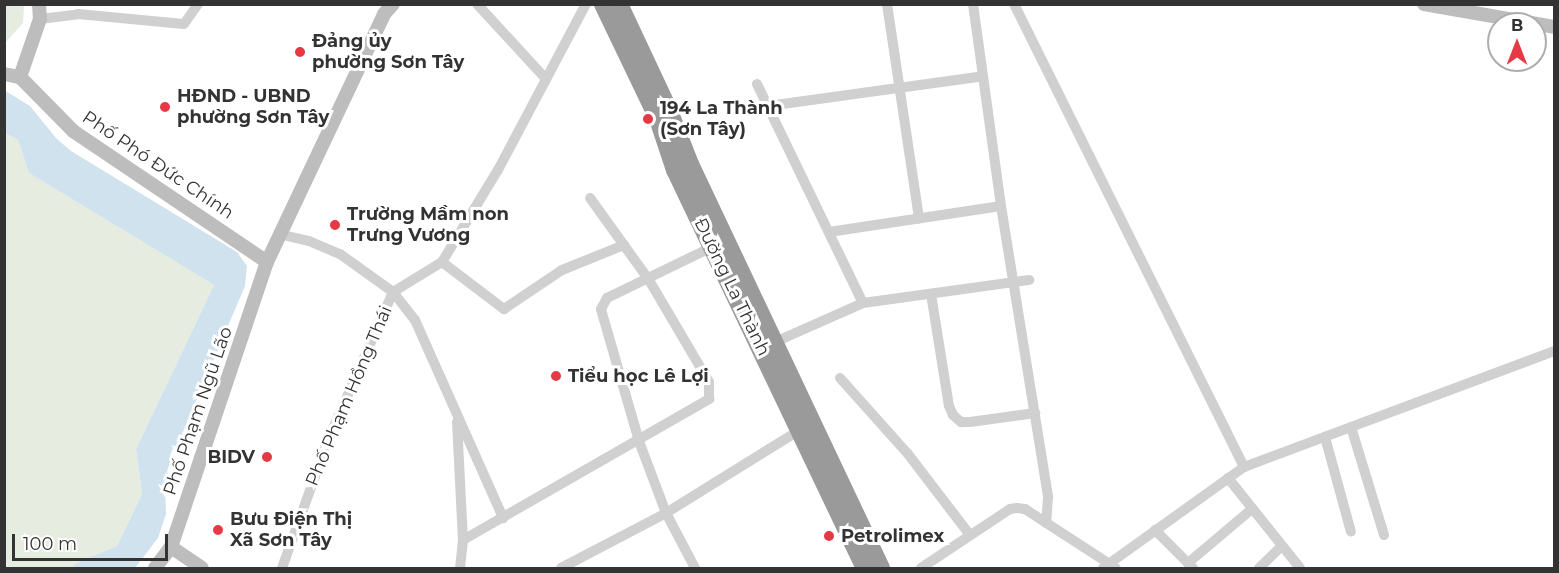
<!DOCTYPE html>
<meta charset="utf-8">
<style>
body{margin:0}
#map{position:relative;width:1559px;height:573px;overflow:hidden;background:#fff;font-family:Montserrat,sans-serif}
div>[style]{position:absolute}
.green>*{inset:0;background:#e6ecdf}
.water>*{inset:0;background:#cfe2ee}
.street>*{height:10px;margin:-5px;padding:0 5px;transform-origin:5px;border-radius:5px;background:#d0d0d0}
.secondary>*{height:14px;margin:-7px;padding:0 7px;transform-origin:7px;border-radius:7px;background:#bdbdbd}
.highway>*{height:18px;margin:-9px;padding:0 9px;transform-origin:9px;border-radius:9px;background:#9a9a9a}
.dots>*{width:16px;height:16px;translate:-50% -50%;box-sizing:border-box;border:3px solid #fff;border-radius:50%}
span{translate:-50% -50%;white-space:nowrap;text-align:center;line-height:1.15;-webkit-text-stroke:6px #fff;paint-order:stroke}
.poi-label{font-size:18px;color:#333;font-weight:700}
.left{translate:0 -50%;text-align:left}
.right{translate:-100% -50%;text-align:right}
.street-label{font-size:18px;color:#333}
.frame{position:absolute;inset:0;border:6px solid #333;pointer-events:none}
.north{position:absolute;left:1487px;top:12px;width:60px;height:60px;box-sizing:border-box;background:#fff;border:2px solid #adadad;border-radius:50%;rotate:0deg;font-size:16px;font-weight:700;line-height:24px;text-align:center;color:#333}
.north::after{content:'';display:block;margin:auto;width:21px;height:27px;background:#e63946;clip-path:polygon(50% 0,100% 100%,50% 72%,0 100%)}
.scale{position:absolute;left:12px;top:534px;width:156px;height:27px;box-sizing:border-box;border:3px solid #333;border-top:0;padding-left:8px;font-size:18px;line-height:21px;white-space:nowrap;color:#333;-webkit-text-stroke:4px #fff;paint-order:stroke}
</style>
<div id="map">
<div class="green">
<div style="clip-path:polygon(5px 4px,24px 5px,23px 23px,5px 43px)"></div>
<div style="clip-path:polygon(5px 133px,18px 140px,29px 173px,214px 285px,136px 449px,142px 494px,117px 546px,76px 564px,73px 568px,5px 568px)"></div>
</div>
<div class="water">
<div style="clip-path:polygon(4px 90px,30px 106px,56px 138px,71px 151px,237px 252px,247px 266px,245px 286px,171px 460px,165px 483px,166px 514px,158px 538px,135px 568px,73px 568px,75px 564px,117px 546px,142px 494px,136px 449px,214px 285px,29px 173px,18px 140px,5px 133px)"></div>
</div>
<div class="street">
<div style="left:477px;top:4px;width:102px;rotate:47.4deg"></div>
<div style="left:887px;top:4px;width:217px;rotate:81.5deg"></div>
<div style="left:973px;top:4px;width:204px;rotate:82.1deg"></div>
<div style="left:1001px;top:206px;width:295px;rotate:80.8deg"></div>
<div style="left:1048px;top:497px;width:26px;rotate:94deg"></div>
<div style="left:1014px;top:4px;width:517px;rotate:63.58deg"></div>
<div style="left:40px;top:19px;width:38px;rotate:-7deg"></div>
<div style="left:78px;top:14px;width:106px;rotate:5.4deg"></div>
<div style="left:184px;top:24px;width:24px;rotate:-55deg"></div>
<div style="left:757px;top:84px;width:243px;rotate:64.2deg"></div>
<div style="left:768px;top:106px;width:217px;rotate:-7.9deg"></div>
<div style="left:829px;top:232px;width:174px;rotate:-8.6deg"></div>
<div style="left:283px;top:235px;width:27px;rotate:13deg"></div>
<div style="left:309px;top:241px;width:34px;rotate:23deg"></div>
<div style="left:340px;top:254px;width:65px;rotate:35.6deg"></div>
<div style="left:393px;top:292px;width:36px;rotate:52deg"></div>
<div style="left:415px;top:320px;width:217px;rotate:66deg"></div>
<div style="left:442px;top:262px;width:78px;rotate:37.2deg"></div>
<div style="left:504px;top:309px;width:70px;rotate:-33.9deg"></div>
<div style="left:562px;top:270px;width:67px;rotate:-22deg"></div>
<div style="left:393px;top:292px;width:57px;rotate:-31.5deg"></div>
<div style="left:442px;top:262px;width:108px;rotate:-58.7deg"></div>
<div style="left:498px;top:170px;width:188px;rotate:-62.1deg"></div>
<div style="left:931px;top:294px;width:113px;rotate:80.9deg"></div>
<div style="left:949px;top:406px;width:10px;rotate:66deg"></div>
<div style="left:953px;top:415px;width:11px;rotate:41deg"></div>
<div style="left:961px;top:422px;width:9px"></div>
<div style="left:970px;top:422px;width:66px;rotate:-7.9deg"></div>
<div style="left:775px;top:342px;width:96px;rotate:-23.9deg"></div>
<div style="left:863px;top:303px;width:168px;rotate:-7.9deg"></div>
<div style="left:840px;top:378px;width:102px;rotate:48.2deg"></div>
<div style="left:908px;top:454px;width:102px;rotate:52.6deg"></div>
<div style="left:457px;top:422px;width:118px;rotate:87.1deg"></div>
<div style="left:463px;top:540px;width:28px;rotate:96deg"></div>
<div style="left:1351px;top:427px;width:113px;rotate:73deg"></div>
<div style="left:1325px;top:437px;width:98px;rotate:74.7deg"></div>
<div style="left:1228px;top:478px;width:115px;rotate:51.3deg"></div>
<div style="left:1155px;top:530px;width:54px;rotate:45deg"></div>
<div style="left:463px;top:540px;width:284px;rotate:-29.8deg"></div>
<div style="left:709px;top:399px;width:17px;rotate:-90deg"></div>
<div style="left:709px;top:382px;width:118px;rotate:-120.5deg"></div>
<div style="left:649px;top:280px;width:101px;rotate:-125.7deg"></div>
<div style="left:1188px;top:563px;width:84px;rotate:-40.2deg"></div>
<div style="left:282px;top:568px;width:136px;rotate:-70.2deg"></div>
<div style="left:328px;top:440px;width:162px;rotate:-66.3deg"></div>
<div style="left:561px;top:568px;width:119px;rotate:-27.6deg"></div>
<div style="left:666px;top:513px;width:158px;rotate:-31.8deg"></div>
<div style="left:695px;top:568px;width:62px;rotate:-117.8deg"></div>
<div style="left:666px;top:513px;width:77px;rotate:-110.6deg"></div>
<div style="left:639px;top:441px;width:137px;rotate:-106.1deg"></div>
<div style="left:601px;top:309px;width:13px;rotate:-61deg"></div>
<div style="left:607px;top:298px;width:117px;rotate:-25.9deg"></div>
<div style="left:921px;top:568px;width:107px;rotate:-33.5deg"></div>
<div style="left:1010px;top:509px;width:7px;rotate:-8deg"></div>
<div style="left:1017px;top:508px;width:8px;rotate:7deg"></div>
<div style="left:1025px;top:509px;width:108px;rotate:33deg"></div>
<div style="left:1103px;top:568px;width:173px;rotate:-35.6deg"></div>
<div style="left:1244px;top:467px;width:331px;rotate:-20.5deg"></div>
<div style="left:1259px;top:568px;width:32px;rotate:-44deg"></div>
</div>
<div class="secondary">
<div style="left:1424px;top:4px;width:132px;rotate:10deg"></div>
<div style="left:4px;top:74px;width:16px;rotate:11deg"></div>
<div style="left:20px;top:77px;width:76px;rotate:45.5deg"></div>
<div style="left:73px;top:131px;width:234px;rotate:34deg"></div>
<div style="left:20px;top:77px;width:61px;rotate:-71deg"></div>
<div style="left:40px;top:19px;width:15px;rotate:-94deg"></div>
<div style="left:171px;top:547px;width:37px;rotate:34deg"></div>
<div style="left:155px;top:568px;width:26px;rotate:-53deg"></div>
<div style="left:171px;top:547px;width:301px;rotate:-71.4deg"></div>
<div style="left:267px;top:262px;width:274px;rotate:-64.7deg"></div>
<div style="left:384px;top:14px;width:13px;rotate:-48deg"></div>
</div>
<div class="highway">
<div style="left:603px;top:4px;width:127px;rotate:64.4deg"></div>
<div style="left:658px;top:119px;width:54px;rotate:71.6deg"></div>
<div style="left:675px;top:170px;width:441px;rotate:64.5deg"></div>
<div style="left:619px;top:4px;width:120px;rotate:64.9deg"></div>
<div style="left:670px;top:113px;width:55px;rotate:68.6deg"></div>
<div style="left:690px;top:164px;width:447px;rotate:64.7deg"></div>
</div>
<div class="dots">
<div style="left:300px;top:52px;background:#e63946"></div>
<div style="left:165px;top:107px;background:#e63946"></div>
<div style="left:648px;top:119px;background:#e63946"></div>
<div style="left:335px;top:225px;background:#e63946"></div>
<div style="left:556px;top:376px;background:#e63946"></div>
<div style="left:267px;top:457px;background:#e63946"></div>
<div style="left:218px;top:530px;background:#e63946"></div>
<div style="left:829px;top:536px;background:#e63946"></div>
</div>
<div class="poi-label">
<span class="left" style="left:312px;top:52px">Đảng ủy<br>phường Sơn Tây</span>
<span class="left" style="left:177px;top:107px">HĐND - UBND<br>phường Sơn Tây</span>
<span class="left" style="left:660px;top:119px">194 La Thành<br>(Sơn Tây)</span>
<span class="left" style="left:347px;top:225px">Trường Mầm non<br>Trưng Vương</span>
<span class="left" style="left:568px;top:376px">Tiểu học Lê Lợi</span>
<span class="right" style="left:255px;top:457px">BIDV</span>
<span class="left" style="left:230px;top:530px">Bưu Điện Thị<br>Xã Sơn Tây</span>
<span class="left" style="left:841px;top:536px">Petrolimex</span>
</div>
<div class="street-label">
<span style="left:158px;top:165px;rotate:34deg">Phố Phó Đức Chính</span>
<span style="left:732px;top:287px;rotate:64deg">Đường La Thành</span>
<span style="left:349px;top:396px;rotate:-67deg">Phố Phạm Hồng Thái</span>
<span style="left:198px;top:411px;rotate:-71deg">Phố Phạm Ngũ Lão</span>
</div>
<div class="frame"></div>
<div class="north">B</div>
<div class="scale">100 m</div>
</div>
